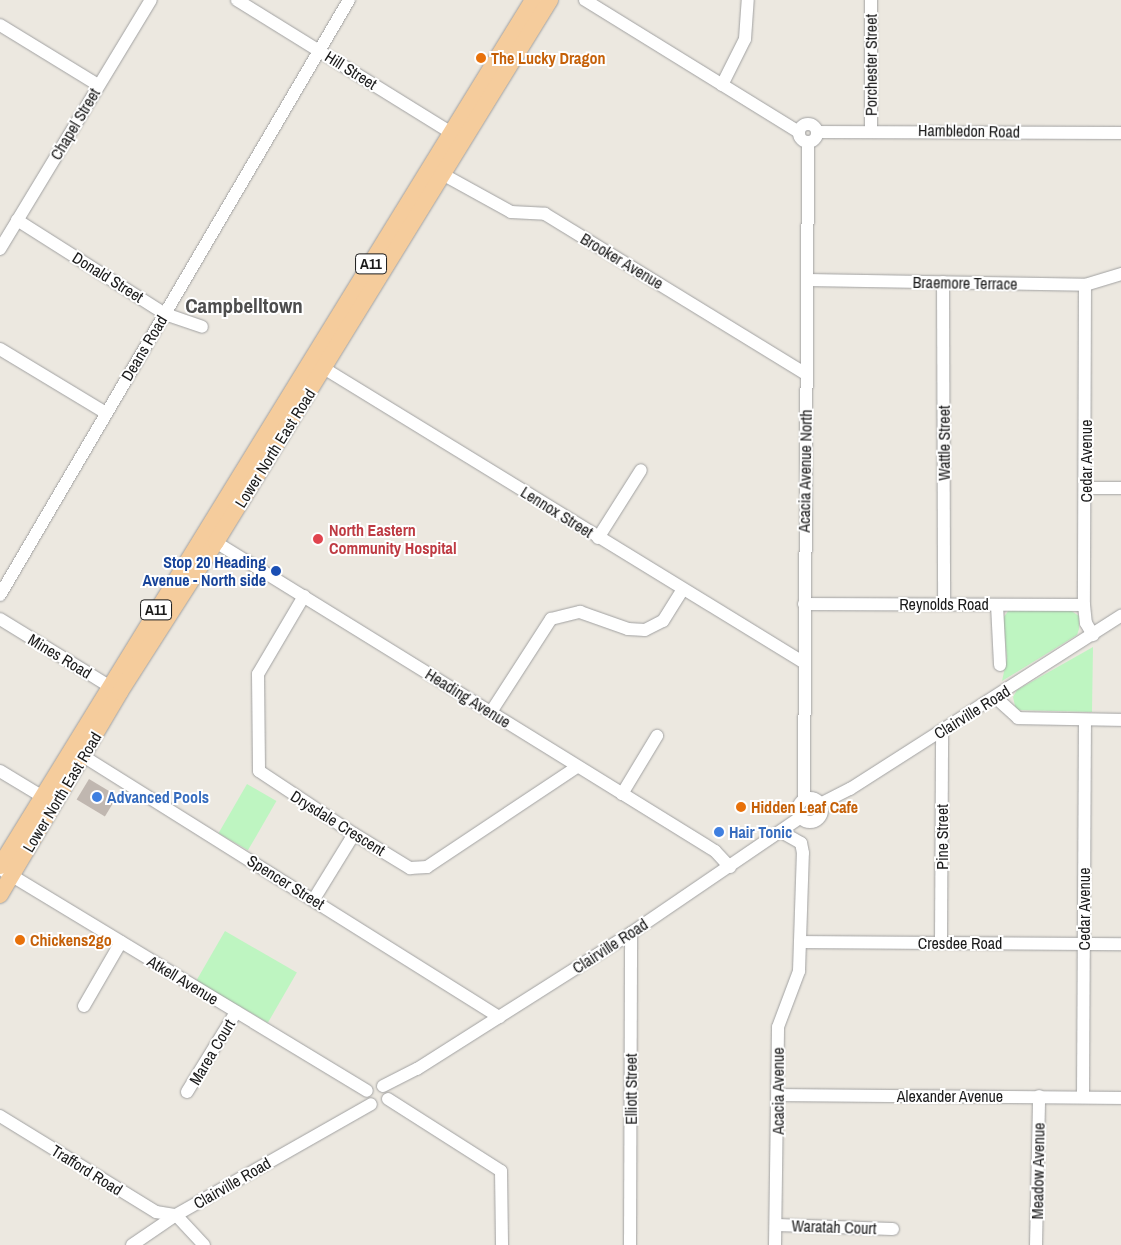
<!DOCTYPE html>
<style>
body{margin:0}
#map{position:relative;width:1121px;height:1245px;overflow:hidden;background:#ece8e0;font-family:"Archivo Narrow",sans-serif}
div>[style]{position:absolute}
.park>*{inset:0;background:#bef5c1;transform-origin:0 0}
.building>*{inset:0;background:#c0b7b0;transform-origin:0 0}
.roads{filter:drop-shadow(0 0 1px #a1a1a1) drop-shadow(0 0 1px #a1a1a1)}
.minor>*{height:12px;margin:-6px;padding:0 6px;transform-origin:6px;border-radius:6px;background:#fff}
.minor>.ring{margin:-6px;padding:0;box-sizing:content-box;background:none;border:12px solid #fff;border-radius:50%}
.major>*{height:16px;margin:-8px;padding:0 8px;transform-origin:8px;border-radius:8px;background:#f5cc9c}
.dots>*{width:14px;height:14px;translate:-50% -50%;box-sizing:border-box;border:2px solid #fff;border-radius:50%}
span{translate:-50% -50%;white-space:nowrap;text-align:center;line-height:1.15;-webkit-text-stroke:4px #fff;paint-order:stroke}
.shield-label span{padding:1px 4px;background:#fff;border:1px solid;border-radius:4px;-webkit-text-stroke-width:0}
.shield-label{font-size:15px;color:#1a1a1a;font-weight:700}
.food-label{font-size:16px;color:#c56008;font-weight:700}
.left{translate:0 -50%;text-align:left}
.street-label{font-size:16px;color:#1a1a1a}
.health-label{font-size:16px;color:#be3a42;font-weight:700}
.transit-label{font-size:16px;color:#164399;font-weight:700}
.right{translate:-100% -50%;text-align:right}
.shop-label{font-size:16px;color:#366cbe;font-weight:700}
.district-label{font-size:21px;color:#4d4d4d;font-weight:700}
</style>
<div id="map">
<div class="park">
<div style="clip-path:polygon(1009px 610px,1070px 610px,1079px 616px,1079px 629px,1077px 635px,1002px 681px,1007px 658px,1003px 618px)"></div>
<div style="clip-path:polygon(1093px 647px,1092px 712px,1016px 710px,1013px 697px,1017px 690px)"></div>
<div style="left:247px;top:784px;width:34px;height:57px;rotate:30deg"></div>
<div style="left:225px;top:931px;width:83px;height:58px;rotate:30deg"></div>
</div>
<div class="building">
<div style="left:89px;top:779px;width:33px;height:24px;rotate:31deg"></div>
</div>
<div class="roads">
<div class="minor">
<div style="left:237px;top:0;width:260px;rotate:31.8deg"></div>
<div style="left:585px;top:0;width:251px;rotate:31.7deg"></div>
<div style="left:0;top:25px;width:115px;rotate:31.5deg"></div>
<div style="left:722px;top:85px;width:51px;rotate:-63.4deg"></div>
<div style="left:745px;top:39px;width:39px;rotate:-86deg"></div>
<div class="ring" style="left:799px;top:124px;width:6px;height:6px"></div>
<div style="left:871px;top:130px;width:130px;rotate:-90deg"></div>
<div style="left:817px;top:132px;width:304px;rotate:0.2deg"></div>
<div style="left:435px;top:170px;width:87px;rotate:28.9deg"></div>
<div style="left:511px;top:212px;width:34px;rotate:3deg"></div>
<div style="left:545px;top:214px;width:306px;rotate:31.5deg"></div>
<div style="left:17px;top:220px;width:175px;rotate:32.4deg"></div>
<div style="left:165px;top:314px;width:39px;rotate:19deg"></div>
<div style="left:0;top:249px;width:291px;rotate:-58.8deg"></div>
<div style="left:807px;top:280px;width:278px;rotate:1deg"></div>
<div style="left:1085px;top:285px;width:38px;rotate:-17deg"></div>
<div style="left:943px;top:282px;width:322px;rotate:89.8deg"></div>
<div style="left:1085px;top:285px;width:320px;rotate:90.2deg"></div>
<div style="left:1084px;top:605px;width:18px;rotate:84deg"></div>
<div style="left:1086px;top:623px;width:14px;rotate:60deg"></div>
<div style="left:0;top:349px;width:124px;rotate:31.1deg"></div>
<div style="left:317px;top:364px;width:570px;rotate:31.52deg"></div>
<div style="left:1086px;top:488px;width:35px"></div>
<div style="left:209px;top:538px;width:595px;rotate:31.74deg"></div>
<div style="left:715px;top:851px;width:22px;rotate:47deg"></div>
<div style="left:598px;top:538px;width:80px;rotate:-57.7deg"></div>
<div style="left:0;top:595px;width:690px;rotate:-59.61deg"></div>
<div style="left:304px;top:596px;width:91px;rotate:120.5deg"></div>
<div style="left:258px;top:674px;width:97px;rotate:89.4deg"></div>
<div style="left:259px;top:771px;width:114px;rotate:33.6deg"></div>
<div style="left:354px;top:834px;width:66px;rotate:31.3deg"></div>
<div style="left:410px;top:868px;width:17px;rotate:-3deg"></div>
<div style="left:427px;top:867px;width:180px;rotate:-33.7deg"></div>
<div style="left:804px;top:604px;width:280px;rotate:0.2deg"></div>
<div style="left:997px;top:605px;width:60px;rotate:87.1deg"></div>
<div style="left:0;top:619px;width:137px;rotate:31.6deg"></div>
<div style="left:995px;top:697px;width:31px;rotate:42deg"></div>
<div style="left:1018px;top:718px;width:103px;rotate:1.1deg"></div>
<div style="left:491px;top:712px;width:111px;rotate:-57.2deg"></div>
<div style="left:551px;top:619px;width:30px;rotate:-14deg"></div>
<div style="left:580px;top:612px;width:51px;rotate:19.5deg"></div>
<div style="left:628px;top:629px;width:17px;rotate:3deg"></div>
<div style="left:645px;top:630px;width:20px;rotate:-27deg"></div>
<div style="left:663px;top:621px;width:36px;rotate:-58deg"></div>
<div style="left:75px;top:751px;width:501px;rotate:32.1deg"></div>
<div style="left:0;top:771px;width:50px;rotate:31.2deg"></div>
<div style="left:622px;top:794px;width:68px;rotate:-58.9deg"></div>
<div class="ring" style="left:798px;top:798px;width:12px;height:12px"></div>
<div style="left:804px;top:800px;width:658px;rotate:-89.65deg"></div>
<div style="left:820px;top:804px;width:34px;rotate:-27deg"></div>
<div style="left:850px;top:789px;width:322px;rotate:-32.6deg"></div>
<div style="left:4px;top:871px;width:424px;rotate:31.2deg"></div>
<div style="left:314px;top:899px;width:76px;rotate:-58.4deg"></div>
<div style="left:800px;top:942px;width:321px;rotate:0.4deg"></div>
<div style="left:941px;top:943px;width:212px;rotate:-89.7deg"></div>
<div style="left:84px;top:1006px;width:74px;rotate:-60deg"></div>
<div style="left:383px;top:1086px;width:38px;rotate:-27deg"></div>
<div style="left:417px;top:1069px;width:254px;rotate:-32.4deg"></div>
<div style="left:631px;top:933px;width:206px;rotate:-34.3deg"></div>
<div style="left:187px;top:1092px;width:94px;rotate:-58.5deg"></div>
<div style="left:778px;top:1095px;width:343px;rotate:0.5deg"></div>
<div style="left:1083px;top:1097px;width:377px;rotate:-89.7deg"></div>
<div style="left:388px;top:1099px;width:134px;rotate:32.5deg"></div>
<div style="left:501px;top:1171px;width:74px;rotate:89.2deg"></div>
<div style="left:0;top:1116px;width:183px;rotate:31.6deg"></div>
<div style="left:156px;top:1212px;width:20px;rotate:9deg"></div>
<div style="left:176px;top:1215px;width:41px;rotate:47deg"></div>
<div style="left:776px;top:1225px;width:117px;rotate:2deg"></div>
<div style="left:132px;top:1245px;width:53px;rotate:-34.3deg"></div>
<div style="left:176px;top:1215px;width:224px;rotate:-29.6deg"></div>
<div style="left:630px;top:1245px;width:312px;rotate:-89.8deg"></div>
<div style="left:775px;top:1245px;width:218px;rotate:-89.2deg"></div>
<div style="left:778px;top:1027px;width:60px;rotate:-69.4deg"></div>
<div style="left:799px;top:971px;width:118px;rotate:-88.1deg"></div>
<div style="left:803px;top:853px;width:10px;rotate:-101deg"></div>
<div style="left:801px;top:843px;width:23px;rotate:-151deg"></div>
<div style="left:1036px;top:1245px;width:149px;rotate:-88.8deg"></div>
</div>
<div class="major">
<div style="left:0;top:866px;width:1017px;rotate:-58.39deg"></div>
<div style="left:0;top:895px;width:236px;rotate:-59.4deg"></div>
<div style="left:120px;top:692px;width:178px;rotate:-57.4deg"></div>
<div style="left:216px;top:542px;width:637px;rotate:-58.36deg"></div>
</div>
</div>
<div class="dots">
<div style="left:481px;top:58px;background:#e8710a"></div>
<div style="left:318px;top:539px;background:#e0444e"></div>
<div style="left:276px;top:571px;background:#1a4fb4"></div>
<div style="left:97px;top:797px;background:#3f7fe0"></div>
<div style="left:741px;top:807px;background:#e8710a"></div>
<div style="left:719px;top:832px;background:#3f7fe0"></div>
<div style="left:20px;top:940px;background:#e8710a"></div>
</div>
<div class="shield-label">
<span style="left:371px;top:264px">A11</span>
<span style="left:156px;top:610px">A11</span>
</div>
<div class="food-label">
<span class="left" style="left:491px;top:58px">The Lucky Dragon</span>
<span class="left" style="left:751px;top:807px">Hidden Leaf Cafe</span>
<span class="left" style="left:30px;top:940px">Chickens2go</span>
</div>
<div class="street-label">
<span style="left:871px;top:65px;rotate:-90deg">Porchester Street</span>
<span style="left:351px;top:70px;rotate:32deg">Hill Street</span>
<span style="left:75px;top:124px;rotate:-59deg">Chapel Street</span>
<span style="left:969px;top:131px;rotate:1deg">Hambledon Road</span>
<span style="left:622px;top:261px;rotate:31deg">Brooker Avenue</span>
<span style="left:108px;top:277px;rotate:32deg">Donald Street</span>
<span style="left:965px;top:283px;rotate:1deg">Braemore Terrace</span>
<span style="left:144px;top:348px;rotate:-59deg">Deans Road</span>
<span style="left:944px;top:443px;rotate:-90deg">Wattle Street</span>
<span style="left:275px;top:448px;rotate:-58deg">Lower North East Road</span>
<span style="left:1086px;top:461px;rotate:-90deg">Cedar Avenue</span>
<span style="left:805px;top:471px;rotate:-89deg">Acacia Avenue North</span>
<span style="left:557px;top:512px;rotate:32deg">Lennox Street</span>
<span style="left:944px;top:604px">Reynolds Road</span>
<span style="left:60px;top:656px;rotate:31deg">Mines Road</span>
<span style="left:468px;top:698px;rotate:32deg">Heading Avenue</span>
<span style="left:972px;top:712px;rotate:-32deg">Clairville Road</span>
<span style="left:62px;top:792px;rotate:-59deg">Lower North East Road</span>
<span style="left:338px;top:823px;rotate:32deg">Drysdale Crescent</span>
<span style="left:942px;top:837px;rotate:-90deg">Pine Street</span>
<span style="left:286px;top:882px;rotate:32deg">Spencer Street</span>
<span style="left:1084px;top:909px;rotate:-90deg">Cedar Avenue</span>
<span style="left:960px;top:943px">Cresdee Road</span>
<span style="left:610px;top:946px;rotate:-33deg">Clairville Road</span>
<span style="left:183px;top:980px;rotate:31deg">Atkell Avenue</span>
<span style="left:212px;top:1052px;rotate:-59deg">Marea Court</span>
<span style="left:631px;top:1089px;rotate:-90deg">Elliott Street</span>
<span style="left:778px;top:1091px;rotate:-90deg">Acacia Avenue</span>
<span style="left:950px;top:1096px">Alexander Avenue</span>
<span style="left:87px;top:1170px;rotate:32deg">Trafford Road</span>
<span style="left:1038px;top:1171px;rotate:-89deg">Meadow Avenue</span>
<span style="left:232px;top:1183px;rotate:-30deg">Clairville Road</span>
<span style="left:834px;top:1227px;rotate:2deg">Waratah Court</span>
</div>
<div class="health-label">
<span class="left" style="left:329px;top:539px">North Eastern<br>Community Hospital</span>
</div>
<div class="transit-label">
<span class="right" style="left:266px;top:571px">Stop 20 Heading<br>Avenue - North side</span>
</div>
<div class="shop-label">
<span class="left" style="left:107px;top:797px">Advanced Pools</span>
<span class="left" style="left:729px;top:832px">Hair Tonic</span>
</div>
<div class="district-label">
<span style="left:244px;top:306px">Campbelltown</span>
</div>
</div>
